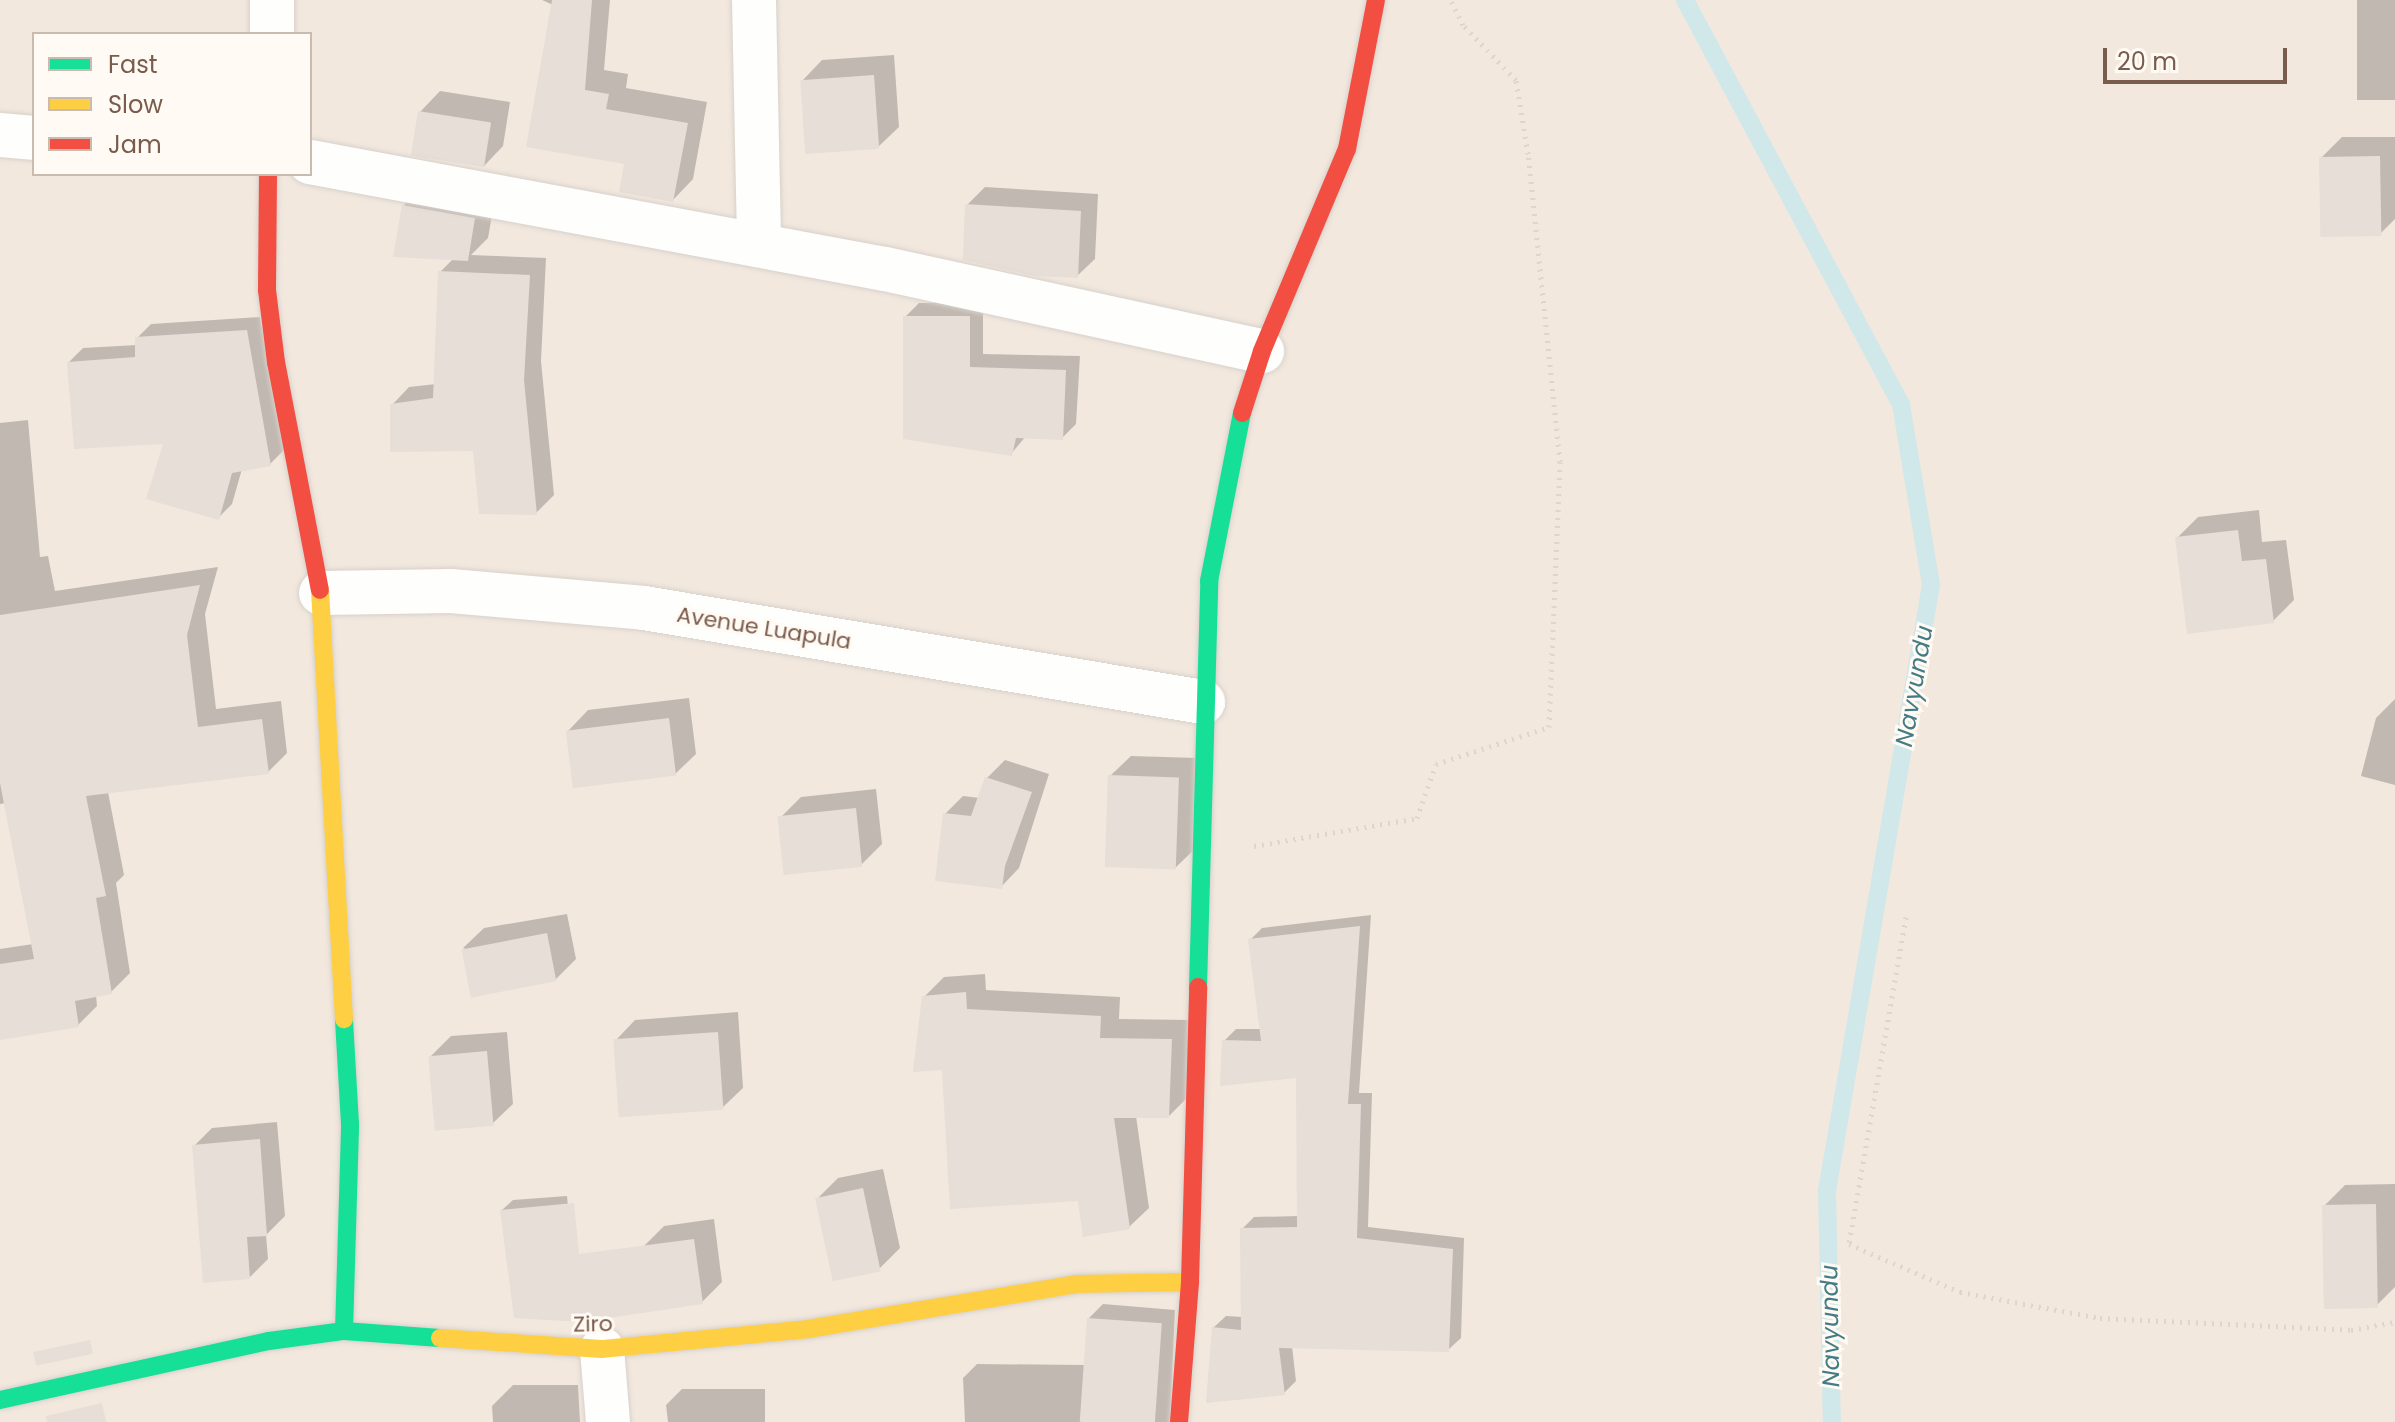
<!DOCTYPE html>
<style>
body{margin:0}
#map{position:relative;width:2395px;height:1422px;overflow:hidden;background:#f9f5f0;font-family:Poppins,sans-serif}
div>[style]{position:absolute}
.residential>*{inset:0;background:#f2e8de}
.shadow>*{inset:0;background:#0003;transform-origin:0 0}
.stream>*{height:18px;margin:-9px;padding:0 9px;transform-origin:9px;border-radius:9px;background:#d0e8ea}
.building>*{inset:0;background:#e6ded7;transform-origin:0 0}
.path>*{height:5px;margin-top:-2.5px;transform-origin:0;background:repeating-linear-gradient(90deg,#dcd5d0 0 2px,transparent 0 8px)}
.roads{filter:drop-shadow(0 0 2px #d7d1cb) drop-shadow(0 0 2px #d7d1cb)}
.street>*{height:44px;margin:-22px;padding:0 22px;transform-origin:22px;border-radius:22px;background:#fefefd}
.fast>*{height:18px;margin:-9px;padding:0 9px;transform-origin:9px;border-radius:9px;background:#16e098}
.slow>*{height:18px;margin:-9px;padding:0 9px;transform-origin:9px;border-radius:9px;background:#ffcf43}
.jam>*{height:18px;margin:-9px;padding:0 9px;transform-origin:9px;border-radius:9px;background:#f24e42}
span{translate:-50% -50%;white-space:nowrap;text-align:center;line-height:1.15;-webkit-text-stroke:6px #fffaf3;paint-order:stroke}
.street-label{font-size:22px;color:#7a5c4d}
.water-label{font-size:24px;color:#437c86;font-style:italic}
.legend{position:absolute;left:32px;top:32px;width:280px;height:144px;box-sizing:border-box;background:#fffaf3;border:2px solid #cabbb1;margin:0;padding:10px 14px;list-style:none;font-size:24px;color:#7a5c4d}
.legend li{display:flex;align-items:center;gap:16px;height:40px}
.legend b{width:40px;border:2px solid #cabbb1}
.scale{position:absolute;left:2103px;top:48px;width:184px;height:36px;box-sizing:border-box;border:4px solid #7a5c4d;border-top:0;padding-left:10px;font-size:24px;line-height:28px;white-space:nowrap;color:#7a5c4d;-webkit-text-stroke:6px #fffaf3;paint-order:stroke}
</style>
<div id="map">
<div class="residential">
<div style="clip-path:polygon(evenodd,0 0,2395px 0,2395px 1422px,0 1422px,0 0,34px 34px,310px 34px,310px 174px,34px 174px,34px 34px)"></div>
</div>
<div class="shadow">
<div style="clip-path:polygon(542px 0,610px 0,604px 70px,628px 74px,626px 88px,707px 102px,693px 179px,673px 200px,626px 162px,529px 146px,553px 5px)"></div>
<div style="left:2357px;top:0;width:38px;height:100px"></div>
<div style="clip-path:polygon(894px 55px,899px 127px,878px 147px,802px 81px,822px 60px)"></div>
<div style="clip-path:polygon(440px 91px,510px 102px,503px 146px,483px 167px,420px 112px)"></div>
<div style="clip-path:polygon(2342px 137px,2395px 137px,2395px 219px,2380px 234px,2321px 158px)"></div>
<div style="clip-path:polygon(424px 185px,495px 198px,488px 238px,471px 255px,546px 258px,541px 361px,554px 495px,536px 513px,474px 449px,392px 405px,409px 387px,436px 384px,440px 272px,454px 258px,404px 205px)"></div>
<div style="clip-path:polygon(985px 187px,1098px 194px,1095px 259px,1077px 276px,967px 205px)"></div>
<div style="clip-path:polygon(919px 303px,983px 303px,983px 354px,1080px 356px,1076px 424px,1062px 438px,1026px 436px,1011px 454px,905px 317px)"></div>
<div style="clip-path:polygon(260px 317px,284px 450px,270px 464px,242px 469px,232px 504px,218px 518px,165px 442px,69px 362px,83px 348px,137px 345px,137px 338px,151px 324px)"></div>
<div style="clip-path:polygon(28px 420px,40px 557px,48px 556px,55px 591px,218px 567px,205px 614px,216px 709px,281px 701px,287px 753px,268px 772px,108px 792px,124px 875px,116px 883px,130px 973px,111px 992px,96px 995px,97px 1006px,78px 1025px,0 1038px,0 949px,33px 944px,6px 803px,0 804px,0 423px)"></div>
<div style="clip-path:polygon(2259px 510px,2262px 542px,2286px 540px,2294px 600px,2273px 621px,2177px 538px,2198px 517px)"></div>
<div style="clip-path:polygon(689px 698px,696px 754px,675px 774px,568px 731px,588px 710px)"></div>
<div style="clip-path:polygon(2395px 699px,2395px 785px,2361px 776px,2376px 718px)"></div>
<div style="clip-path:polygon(1131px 756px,1198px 758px,1196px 848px,1175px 868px,1110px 776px)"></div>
<div style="clip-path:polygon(1005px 760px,1049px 774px,1019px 868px,1001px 887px,945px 814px,963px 796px,980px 798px,987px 778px)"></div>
<div style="clip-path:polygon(876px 789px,882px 844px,861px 865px,780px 818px,801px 797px)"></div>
<div style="clip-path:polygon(567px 914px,576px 959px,555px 980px,463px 948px,484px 928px)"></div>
<div style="clip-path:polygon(1371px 915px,1359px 1093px,1372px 1093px,1368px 1227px,1464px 1238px,1461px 1338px,1448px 1350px,1292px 1346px,1296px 1381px,1284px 1393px,1213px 1328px,1226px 1316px,1243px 1317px,1242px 1229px,1254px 1217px,1299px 1216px,1298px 1076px,1224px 1041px,1236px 1029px,1261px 1029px,1250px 940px,1262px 928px)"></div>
<div style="clip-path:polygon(985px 974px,986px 990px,1120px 997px,1119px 1019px,1190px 1020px,1188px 1097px,1169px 1116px,1136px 1116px,1149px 1208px,1129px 1227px,1079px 1199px,944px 1068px,924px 997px,944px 977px)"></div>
<div style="clip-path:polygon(738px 1012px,743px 1088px,722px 1108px,615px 1041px,635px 1020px)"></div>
<div style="clip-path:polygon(507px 1032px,513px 1104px,492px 1124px,430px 1057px,451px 1036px)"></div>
<div style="clip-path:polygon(277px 1122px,285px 1216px,266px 1235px,268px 1259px,250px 1277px,194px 1146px,212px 1128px)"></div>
<div style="clip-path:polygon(883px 1169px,900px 1248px,879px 1269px,817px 1199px,838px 1178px)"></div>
<div style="clip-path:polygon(2395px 1184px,2395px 1287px,2376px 1306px,2324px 1206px,2345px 1185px)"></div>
<div style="clip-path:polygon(567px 1196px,578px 1309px,502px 1210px,513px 1200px)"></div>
<div style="clip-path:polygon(714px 1219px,722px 1282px,702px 1302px,643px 1247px,664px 1226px)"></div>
<div style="clip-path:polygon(1103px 1304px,1175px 1310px,1170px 1422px,965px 1422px,963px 1378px,977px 1364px,1085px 1365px,1089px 1318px)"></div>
<div style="clip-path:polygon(513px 1385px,578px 1385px,580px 1422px,493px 1422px,492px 1406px)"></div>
<div style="clip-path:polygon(682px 1389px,765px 1389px,765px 1422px,668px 1422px,666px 1405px)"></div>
</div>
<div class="stream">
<div style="left:1685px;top:0;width:458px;rotate:61.9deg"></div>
<div style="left:1901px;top:404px;width:183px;rotate:80.6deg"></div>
<div style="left:1931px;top:585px;width:615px;rotate:99.74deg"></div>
<div style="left:1827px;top:1191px;width:231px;rotate:88.8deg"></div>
</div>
<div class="building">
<div style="clip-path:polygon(552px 0,592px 0,585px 90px,609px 94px,606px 109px,688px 123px,673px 202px,619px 192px,624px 164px,526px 147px)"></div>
<div style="left:874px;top:75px;width:74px;height:74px;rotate:86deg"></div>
<div style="left:418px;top:111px;width:74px;height:45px;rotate:9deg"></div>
<div style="left:2380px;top:156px;width:80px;height:61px;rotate:89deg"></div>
<div style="clip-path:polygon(965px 204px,1081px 211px,1078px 278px,1035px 276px,963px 260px)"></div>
<div style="clip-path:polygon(402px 205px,475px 218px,468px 261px,393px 257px)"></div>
<div style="clip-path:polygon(438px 271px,530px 275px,524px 380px,537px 515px,479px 514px,473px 451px,390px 452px,390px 404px,433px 398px)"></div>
<div style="clip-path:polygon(903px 316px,970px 316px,970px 367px,1066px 370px,1063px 440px,1016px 438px,1012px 456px,903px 439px)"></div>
<div style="clip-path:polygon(247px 330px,271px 466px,232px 473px,219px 520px,146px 499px,163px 444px,74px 449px,67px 362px,135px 357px,135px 337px)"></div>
<div style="clip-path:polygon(2238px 530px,2242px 561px,2266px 559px,2274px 623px,2187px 634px,2175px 537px)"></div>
<div style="clip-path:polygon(200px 585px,187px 635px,198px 727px,262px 719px,269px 774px,86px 796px,106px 896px,96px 898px,112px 994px,75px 1001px,79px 1027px,0 1040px,0 964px,34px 959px,0 783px,0 615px)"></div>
<div style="left:669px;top:718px;width:58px;height:104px;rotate:83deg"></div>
<div style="left:1108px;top:775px;width:71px;height:92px;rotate:2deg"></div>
<div style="clip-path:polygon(985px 777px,1032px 792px,1005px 866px,1002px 889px,935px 881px,943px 813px,971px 816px)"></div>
<div style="left:856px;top:808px;width:59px;height:79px;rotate:84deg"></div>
<div style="clip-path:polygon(1360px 926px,1348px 1104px,1361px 1104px,1357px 1238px,1453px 1249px,1449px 1352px,1279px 1348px,1285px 1395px,1206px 1403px,1212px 1327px,1241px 1330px,1240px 1228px,1297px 1227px,1296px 1078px,1220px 1086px,1222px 1040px,1261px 1041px,1248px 939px)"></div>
<div style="left:547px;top:933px;width:49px;height:87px;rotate:79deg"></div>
<div style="clip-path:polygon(966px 992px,967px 1009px,1101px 1016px,1100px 1038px,1172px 1039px,1169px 1118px,1114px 1118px,1130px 1229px,1083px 1237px,1078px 1201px,950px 1209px,942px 1070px,913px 1072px,922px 996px)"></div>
<div style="left:718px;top:1032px;width:78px;height:105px;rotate:86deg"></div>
<div style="left:487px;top:1051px;width:75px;height:59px;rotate:85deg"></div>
<div style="clip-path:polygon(260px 1139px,267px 1236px,247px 1237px,250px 1279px,203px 1283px,192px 1145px)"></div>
<div style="left:863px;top:1188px;width:85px;height:49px;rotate:78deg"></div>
<div style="clip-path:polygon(574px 1203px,579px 1254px,694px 1239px,703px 1304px,581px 1322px,514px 1318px,500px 1210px)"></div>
<div style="left:2376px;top:1204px;width:104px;height:54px;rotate:89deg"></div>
<div style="left:1087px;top:1318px;width:75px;height:104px;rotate:4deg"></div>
<div style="left:90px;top:1340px;width:14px;height:58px;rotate:78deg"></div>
<div style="clip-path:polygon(102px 1403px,106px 1422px,47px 1422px,46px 1416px)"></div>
</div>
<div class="path">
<div style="left:1254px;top:846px;width:165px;rotate:-9.7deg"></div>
<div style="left:1417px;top:818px;width:57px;rotate:-70.6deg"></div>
<div style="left:1436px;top:764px;width:119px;rotate:-18.1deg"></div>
<div style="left:1549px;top:727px;width:265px;rotate:-87.6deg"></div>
<div style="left:1560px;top:462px;width:310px;rotate:-95.9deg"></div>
<div style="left:1528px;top:154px;width:75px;rotate:-99.2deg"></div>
<div style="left:1516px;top:80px;width:76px;rotate:-133.9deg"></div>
<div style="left:1463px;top:25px;width:28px;rotate:-116deg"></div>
<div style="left:1906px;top:917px;width:332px;rotate:99.9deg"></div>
<div style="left:1849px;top:1244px;width:121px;rotate:23.4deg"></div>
<div style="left:1960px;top:1292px;width:142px;rotate:10.5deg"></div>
<div style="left:2100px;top:1318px;width:251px;rotate:2.7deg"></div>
<div style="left:2351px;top:1330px;width:45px;rotate:-10.3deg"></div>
</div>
<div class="roads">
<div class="street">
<div style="left:754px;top:0;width:245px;rotate:88.8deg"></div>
<div style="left:272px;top:34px;width:34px;rotate:-90deg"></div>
<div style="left:0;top:135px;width:34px;rotate:5deg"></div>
<div style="left:310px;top:162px;width:585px;rotate:10.54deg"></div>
<div style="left:885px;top:269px;width:386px;rotate:12.3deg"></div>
<div style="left:321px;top:593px;width:130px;rotate:-0.9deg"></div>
<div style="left:451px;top:591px;width:194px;rotate:5deg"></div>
<div style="left:644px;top:608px;width:567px;rotate:9.55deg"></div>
<div style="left:602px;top:1349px;width:73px;rotate:85.3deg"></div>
</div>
<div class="fast">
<div style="left:1198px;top:987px;width:406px;rotate:-88.4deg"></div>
<div style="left:1209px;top:581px;width:171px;rotate:-78.9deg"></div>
<div style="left:344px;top:1331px;width:207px;rotate:-88.3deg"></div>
<div style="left:350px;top:1124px;width:105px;rotate:-93.3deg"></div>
<div style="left:0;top:1400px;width:275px;rotate:-12.4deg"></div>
<div style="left:269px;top:1341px;width:76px;rotate:-7.6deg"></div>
<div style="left:344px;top:1331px;width:96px;rotate:4.2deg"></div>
</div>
<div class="slow">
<div style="left:320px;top:590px;width:430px;rotate:86.8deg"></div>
<div style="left:440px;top:1338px;width:162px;rotate:3.9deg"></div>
<div style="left:602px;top:1349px;width:207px;rotate:-5.5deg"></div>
<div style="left:808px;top:1329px;width:272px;rotate:-9.5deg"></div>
<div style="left:1076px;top:1284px;width:114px;rotate:-1deg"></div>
</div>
<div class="jam">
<div style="left:268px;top:174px;width:116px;rotate:90.5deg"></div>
<div style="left:267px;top:290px;width:73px;rotate:82.9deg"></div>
<div style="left:276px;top:362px;width:232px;rotate:79.1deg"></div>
<div style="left:1242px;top:413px;width:65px;rotate:-72.1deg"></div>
<div style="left:1262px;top:351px;width:219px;rotate:-67.2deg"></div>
<div style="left:1347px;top:149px;width:152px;rotate:-79deg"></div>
<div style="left:1179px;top:1422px;width:140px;rotate:-85.5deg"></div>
<div style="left:1190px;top:1282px;width:295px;rotate:-88.4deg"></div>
</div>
</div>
<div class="street-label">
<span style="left:764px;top:628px;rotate:9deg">Avenue Luapula</span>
<span style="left:593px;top:1324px;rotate:-1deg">Ziro</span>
</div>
<div class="water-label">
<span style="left:1914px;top:686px;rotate:-80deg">Navyundu</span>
<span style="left:1830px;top:1326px;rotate:-91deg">Navyundu</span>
</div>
<ul class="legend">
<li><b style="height:10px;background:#16e098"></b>Fast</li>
<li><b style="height:10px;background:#ffcf43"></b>Slow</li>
<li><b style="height:10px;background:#f24e42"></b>Jam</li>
</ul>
<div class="scale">20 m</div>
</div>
